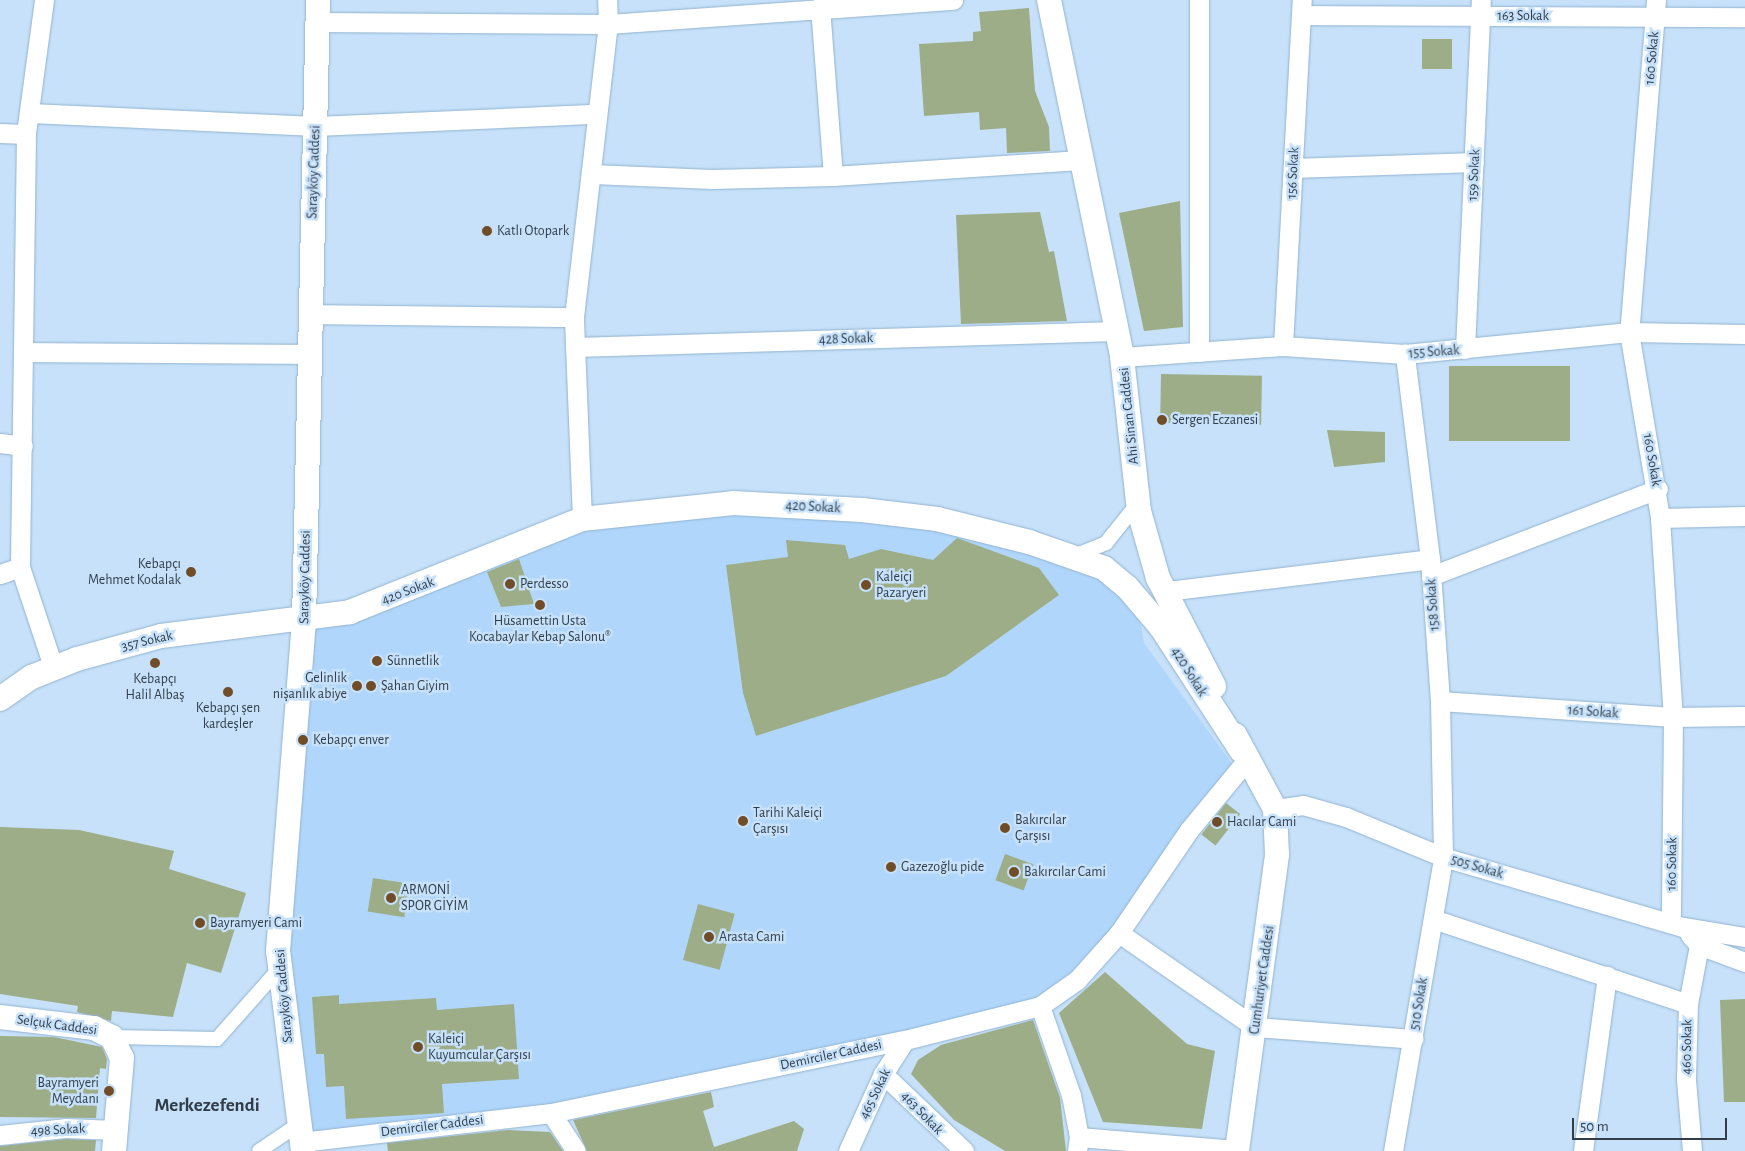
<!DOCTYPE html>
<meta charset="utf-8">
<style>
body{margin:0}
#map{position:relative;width:1745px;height:1151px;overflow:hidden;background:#c6e1f9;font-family:"Alegreya Sans",sans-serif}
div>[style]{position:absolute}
.built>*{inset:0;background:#b0d7fb}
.building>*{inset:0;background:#9dad87;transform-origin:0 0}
.roads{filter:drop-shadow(0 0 1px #93b3d0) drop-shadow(0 0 1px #93b3d0)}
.pedestrian>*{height:14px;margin:-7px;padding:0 7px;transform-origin:7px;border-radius:7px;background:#fff}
.minor>*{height:19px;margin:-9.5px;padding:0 9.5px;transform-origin:9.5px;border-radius:9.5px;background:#fff}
.tertiary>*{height:24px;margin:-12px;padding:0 12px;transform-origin:12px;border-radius:12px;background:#fff}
.dots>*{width:14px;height:14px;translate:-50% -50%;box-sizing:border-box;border:2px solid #c6e1f9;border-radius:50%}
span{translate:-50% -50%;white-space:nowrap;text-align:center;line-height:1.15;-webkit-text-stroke:5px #c6e1f9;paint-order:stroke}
.street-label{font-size:14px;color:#313e4a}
.poi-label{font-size:14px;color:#313e4a}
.left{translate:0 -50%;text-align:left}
.right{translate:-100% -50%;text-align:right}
.district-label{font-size:19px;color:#313e4a;font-weight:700}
.scale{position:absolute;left:1572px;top:1118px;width:155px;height:22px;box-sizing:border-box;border:2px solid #313e4a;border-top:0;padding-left:6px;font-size:15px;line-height:18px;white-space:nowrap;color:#313e4a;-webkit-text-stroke:4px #c6e1f9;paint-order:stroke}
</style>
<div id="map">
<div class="built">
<div style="clip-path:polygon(862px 510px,1104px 568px,1139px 612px,1144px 643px,1233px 765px,1119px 933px,1040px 1006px,551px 1113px,301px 1142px,278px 951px,309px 628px,582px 519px)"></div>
</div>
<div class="building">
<div style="clip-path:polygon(1029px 8px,1035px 91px,1049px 127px,1050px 151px,1007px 153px,1006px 128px,980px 130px,979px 112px,924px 116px,919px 44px,973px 41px,973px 32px,981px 31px,979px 12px)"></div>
<div style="left:1422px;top:39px;width:30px;height:30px"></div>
<div style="clip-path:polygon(1180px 201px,1183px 327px,1144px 331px,1119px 213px)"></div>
<div style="clip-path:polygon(1040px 212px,1049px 252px,1054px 251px,1067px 321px,961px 324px,956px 215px)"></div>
<div style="left:1449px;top:366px;width:121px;height:75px"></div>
<div style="left:1161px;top:374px;width:101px;height:49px;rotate:1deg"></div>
<div style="clip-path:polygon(1327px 430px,1385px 432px,1385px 462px,1334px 467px)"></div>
<div style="clip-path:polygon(957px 538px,1039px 568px,1059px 595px,946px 676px,756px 736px,743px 693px,726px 565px,788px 557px,786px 540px,845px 545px,849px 559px,881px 549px,933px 560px)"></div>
<div style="clip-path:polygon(519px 559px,534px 604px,501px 607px,487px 572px)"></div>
<div style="left:1226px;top:803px;width:18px;height:40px;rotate:38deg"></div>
<div style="clip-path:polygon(0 827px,79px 830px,174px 851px,169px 869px,246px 893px,221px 973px,187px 963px,173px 1017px,112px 1011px,111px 1021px,77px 1012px,78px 1006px,0 994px)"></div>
<div style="left:1005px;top:854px;width:30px;height:28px;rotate:20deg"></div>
<div style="left:373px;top:878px;width:37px;height:34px;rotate:9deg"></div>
<div style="left:698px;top:904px;width:38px;height:58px;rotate:15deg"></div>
<div style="clip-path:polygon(1105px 972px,1187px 1044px,1215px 1051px,1202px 1129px,1103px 1122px,1059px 1013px)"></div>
<div style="clip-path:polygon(339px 995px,339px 1004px,436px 998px,437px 1010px,514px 1004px,519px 1079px,442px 1084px,444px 1113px,346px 1119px,344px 1086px,326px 1087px,324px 1054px,316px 1054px,312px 997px)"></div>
<div style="clip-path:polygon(1745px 999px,1745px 1102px,1724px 1102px,1720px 1000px)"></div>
<div style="clip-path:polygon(1033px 1020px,1060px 1098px,1066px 1151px,1005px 1151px,954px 1120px,911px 1074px,918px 1060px,941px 1045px)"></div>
<div style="clip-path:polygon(0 1036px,54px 1037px,102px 1047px,107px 1059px,106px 1069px,100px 1068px,96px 1118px,0 1117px)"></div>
<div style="clip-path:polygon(711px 1092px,714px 1107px,703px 1111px,714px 1147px,794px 1121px,804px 1129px,797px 1151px,587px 1151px,573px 1120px)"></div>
<div style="clip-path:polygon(508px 1130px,550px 1132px,563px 1151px,388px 1151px,387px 1143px)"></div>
<div style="clip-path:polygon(65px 1139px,96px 1140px,95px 1151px,0 1151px,0 1146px)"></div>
</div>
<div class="roads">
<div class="pedestrian">
<div style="left:1074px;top:556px;width:35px;rotate:-22deg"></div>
<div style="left:1106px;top:543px;width:51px;rotate:-51.3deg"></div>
<div style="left:112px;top:1037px;width:105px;rotate:1.1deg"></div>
<div style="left:217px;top:1039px;width:95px;rotate:-48.4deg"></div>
<div style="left:259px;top:1151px;width:52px;rotate:-34deg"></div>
</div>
<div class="minor">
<div style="left:44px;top:0;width:135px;rotate:97.7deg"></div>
<div style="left:26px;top:134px;width:433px;rotate:90.8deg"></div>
<div style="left:20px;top:567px;width:108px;rotate:71.6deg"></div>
<div style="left:1199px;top:0;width:352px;rotate:90deg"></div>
<div style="left:1656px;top:0;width:333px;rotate:94.6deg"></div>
<div style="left:1629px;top:332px;width:189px;rotate:80.5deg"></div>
<div style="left:1660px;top:518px;width:199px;rotate:86.3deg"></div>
<div style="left:1673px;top:717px;width:206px;rotate:90.6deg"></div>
<div style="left:820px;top:7px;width:169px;rotate:85.6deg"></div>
<div style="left:1301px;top:15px;width:444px;rotate:0.3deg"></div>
<div style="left:317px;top:22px;width:291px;rotate:0.4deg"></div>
<div style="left:608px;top:24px;width:346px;rotate:-4deg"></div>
<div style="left:30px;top:113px;width:286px;rotate:2.6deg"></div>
<div style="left:316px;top:126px;width:280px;rotate:-2.5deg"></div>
<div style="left:0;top:133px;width:26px;rotate:2deg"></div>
<div style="left:1293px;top:168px;width:181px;rotate:-1.9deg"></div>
<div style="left:592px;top:174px;width:120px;rotate:2.4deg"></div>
<div style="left:712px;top:179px;width:121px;rotate:-1.4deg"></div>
<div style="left:833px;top:176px;width:248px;rotate:-3.7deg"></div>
<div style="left:310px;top:314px;width:264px;rotate:0.7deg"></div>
<div style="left:1283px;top:346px;width:347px;rotate:-86.9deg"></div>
<div style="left:575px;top:347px;width:541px;rotate:-1.69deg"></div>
<div style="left:1465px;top:349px;width:349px;rotate:-87.4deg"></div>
<div style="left:24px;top:352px;width:285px;rotate:0.4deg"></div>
<div style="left:1122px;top:357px;width:161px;rotate:-3.9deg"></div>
<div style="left:1283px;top:346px;width:122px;rotate:3.8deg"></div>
<div style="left:1405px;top:354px;width:225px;rotate:-5.6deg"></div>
<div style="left:1629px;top:332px;width:116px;rotate:1deg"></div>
<div style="left:0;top:443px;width:23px;rotate:7deg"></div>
<div style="left:1660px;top:518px;width:85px;rotate:-1.3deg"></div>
<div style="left:582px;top:519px;width:202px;rotate:-92.3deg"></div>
<div style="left:574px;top:317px;width:295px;rotate:-83.4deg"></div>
<div style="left:608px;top:24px;width:24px;rotate:-92deg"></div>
<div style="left:0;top:574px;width:21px;rotate:-19deg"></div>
<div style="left:1431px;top:576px;width:243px;rotate:-21deg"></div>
<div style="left:1167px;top:591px;width:265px;rotate:-6.9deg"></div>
<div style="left:1440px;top:701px;width:234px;rotate:3.9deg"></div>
<div style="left:1673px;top:717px;width:72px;rotate:-0.8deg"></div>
<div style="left:1275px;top:809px;width:28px;rotate:-8deg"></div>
<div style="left:1303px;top:805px;width:45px;rotate:15.6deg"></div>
<div style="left:1346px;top:817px;width:105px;rotate:22.4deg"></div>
<div style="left:1443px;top:857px;width:250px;rotate:16.3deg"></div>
<div style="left:1683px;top:927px;width:63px;rotate:9.2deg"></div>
<div style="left:1433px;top:919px;width:269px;rotate:18.4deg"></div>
<div style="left:1119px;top:933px;width:165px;rotate:34.7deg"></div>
<div style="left:1255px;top:1027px;width:159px;rotate:4.3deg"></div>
<div style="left:1690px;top:935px;width:13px;rotate:48deg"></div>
<div style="left:1699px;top:945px;width:49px;rotate:20.3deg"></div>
<div style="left:1040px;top:1006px;width:94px;rotate:70.8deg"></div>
<div style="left:1071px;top:1095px;width:43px;rotate:79.2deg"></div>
<div style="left:1079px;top:1137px;width:14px;rotate:98deg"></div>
<div style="left:883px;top:1074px;width:112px;rotate:43.5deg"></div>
<div style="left:551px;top:1113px;width:45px;rotate:56.7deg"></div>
<div style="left:0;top:1135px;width:65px;rotate:-6.1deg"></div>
<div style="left:65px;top:1128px;width:51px;rotate:2.2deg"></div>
<div style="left:1079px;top:1137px;width:160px;rotate:4.7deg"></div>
<div style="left:301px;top:1142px;width:252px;rotate:-6.6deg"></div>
<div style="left:551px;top:1113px;width:361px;rotate:-11.7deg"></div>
<div style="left:905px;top:1040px;width:139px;rotate:-14.1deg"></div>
<div style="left:1040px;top:1006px;width:45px;rotate:-35.1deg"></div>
<div style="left:1077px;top:980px;width:63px;rotate:-48.2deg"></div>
<div style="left:1119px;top:933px;width:125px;rotate:-55.8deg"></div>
<div style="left:1189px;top:830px;width:89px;rotate:-50.4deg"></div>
<div style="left:848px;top:1151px;width:85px;rotate:-65.6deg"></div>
<div style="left:883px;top:1074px;width:40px;rotate:-57.1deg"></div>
<div style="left:1393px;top:1151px;width:298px;rotate:-80.3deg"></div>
<div style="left:1443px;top:857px;width:156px;rotate:-91.1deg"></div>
<div style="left:1440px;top:701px;width:142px;rotate:-94deg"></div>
<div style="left:1430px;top:559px;width:207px;rotate:-97deg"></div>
<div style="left:1583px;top:1151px;width:177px;rotate:-82.2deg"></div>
<div style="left:1692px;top:1151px;width:72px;rotate:-94.8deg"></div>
<div style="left:1686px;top:1079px;width:75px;rotate:-88.5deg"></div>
<div style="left:1688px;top:1004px;width:60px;rotate:-79.4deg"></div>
</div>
<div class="tertiary">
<div style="left:1049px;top:0;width:364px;rotate:78.4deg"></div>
<div style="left:1122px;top:357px;width:155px;rotate:83.7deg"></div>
<div style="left:1139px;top:511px;width:70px;rotate:74.2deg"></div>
<div style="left:1158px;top:578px;width:122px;rotate:62.6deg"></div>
<div style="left:0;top:699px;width:39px;rotate:-35deg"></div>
<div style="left:32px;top:677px;width:48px;rotate:-21.8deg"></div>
<div style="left:77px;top:659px;width:87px;rotate:-15.3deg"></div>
<div style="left:161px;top:636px;width:191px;rotate:-7.2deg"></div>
<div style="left:350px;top:612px;width:250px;rotate:-21.8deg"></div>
<div style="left:582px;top:519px;width:152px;rotate:-6deg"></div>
<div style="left:733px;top:503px;width:129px;rotate:3.1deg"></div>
<div style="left:862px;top:510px;width:76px;rotate:6.8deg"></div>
<div style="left:937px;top:519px;width:95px;rotate:14deg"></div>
<div style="left:1029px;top:542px;width:79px;rotate:19.1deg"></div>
<div style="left:1104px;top:568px;width:30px;rotate:40deg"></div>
<div style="left:1127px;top:587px;width:52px;rotate:49.6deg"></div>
<div style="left:1161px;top:627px;width:147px;rotate:57deg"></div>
<div style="left:1235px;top:735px;width:84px;rotate:61.6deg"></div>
<div style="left:1275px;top:809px;width:46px;rotate:87.5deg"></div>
<div style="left:1277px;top:855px;width:299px;rotate:97.7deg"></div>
<div style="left:0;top:1017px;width:95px;rotate:6.7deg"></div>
<div style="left:94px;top:1028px;width:20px;rotate:27deg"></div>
<div style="left:112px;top:1037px;width:23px;rotate:65deg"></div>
<div style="left:122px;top:1058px;width:93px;rotate:94.9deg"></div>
<div style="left:303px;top:1151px;width:202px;rotate:-97.1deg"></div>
<div style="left:278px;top:951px;width:331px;rotate:-85.5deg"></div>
<div style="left:304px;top:621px;width:621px;rotate:-88.71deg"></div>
</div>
</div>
<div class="dots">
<div style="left:487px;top:231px;background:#714d27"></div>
<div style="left:1162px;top:420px;background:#714d27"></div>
<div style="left:191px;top:572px;background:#714d27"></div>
<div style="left:510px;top:584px;background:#714d27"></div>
<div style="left:866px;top:585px;background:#714d27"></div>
<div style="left:540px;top:605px;background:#714d27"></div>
<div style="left:377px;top:661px;background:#714d27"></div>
<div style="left:155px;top:663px;background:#714d27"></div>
<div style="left:357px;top:686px;background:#714d27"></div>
<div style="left:371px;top:686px;background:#714d27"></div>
<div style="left:228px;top:692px;background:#714d27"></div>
<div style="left:303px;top:740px;background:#714d27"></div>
<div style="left:743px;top:821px;background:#714d27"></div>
<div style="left:1217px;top:822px;background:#714d27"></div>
<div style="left:1005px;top:828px;background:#714d27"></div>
<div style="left:891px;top:867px;background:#714d27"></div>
<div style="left:1014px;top:872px;background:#714d27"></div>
<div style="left:391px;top:898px;background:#714d27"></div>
<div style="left:200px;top:923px;background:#714d27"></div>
<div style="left:709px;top:937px;background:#714d27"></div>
<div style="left:418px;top:1047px;background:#714d27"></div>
<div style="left:109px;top:1091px;background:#714d27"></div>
</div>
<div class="street-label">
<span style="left:1523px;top:16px">163 Sokak</span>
<span style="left:1652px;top:58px;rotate:-85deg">160 Sokak</span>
<span style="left:314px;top:172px;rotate:-88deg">Sarayköy Caddesi</span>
<span style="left:1293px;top:173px;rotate:-87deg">156 Sokak</span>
<span style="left:1474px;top:175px;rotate:-87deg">159 Sokak</span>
<span style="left:846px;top:339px;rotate:-2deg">428 Sokak</span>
<span style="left:1434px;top:352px;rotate:-4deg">155 Sokak</span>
<span style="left:1129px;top:416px;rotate:-96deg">Ahi Sinan Caddesi</span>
<span style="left:1652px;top:460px;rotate:80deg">160 Sokak</span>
<span style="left:813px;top:507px;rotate:3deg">420 Sokak</span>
<span style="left:305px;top:577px;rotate:-89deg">Sarayköy Caddesi</span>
<span style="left:408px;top:591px;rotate:-21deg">420 Sokak</span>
<span style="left:1433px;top:605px;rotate:-94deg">158 Sokak</span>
<span style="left:147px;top:641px;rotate:-13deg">357 Sokak</span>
<span style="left:1189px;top:672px;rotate:58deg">420 Sokak</span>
<span style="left:1593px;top:712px;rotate:4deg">161 Sokak</span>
<span style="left:1672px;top:864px;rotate:-89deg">160 Sokak</span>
<span style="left:1477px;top:867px;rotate:16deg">505 Sokak</span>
<span style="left:1262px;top:980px;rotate:-82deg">Cumhuriyet Caddesi</span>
<span style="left:284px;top:996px;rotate:-95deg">Sarayköy Caddesi</span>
<span style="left:1419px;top:1004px;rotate:-81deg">510 Sokak</span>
<span style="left:57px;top:1025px;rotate:8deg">Selçuk Caddesi</span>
<span style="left:1687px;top:1047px;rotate:-89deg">460 Sokak</span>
<span style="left:831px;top:1055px;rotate:-12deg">Demirciler Caddesi</span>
<span style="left:875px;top:1094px;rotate:-64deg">465 Sokak</span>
<span style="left:922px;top:1113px;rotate:46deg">463 Sokak</span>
<span style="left:432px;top:1126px;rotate:-7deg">Demirciler Caddesi</span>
<span style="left:58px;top:1130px;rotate:-3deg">498 Sokak</span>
</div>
<div class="poi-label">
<span class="left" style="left:497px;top:231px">Katlı Otopark</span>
<span class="left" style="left:1172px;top:420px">Sergen Eczanesi</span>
<span class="right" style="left:181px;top:572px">Kebapçı<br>Mehmet Kodalak</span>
<span class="left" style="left:876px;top:585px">Kaleiçi<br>Pazaryeri</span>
<span class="left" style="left:520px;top:584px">Perdesso</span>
<span style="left:540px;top:629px">Hüsamettin Usta<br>Kocabaylar Kebap Salonu®</span>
<span class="left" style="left:387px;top:661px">Sünnetlik</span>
<span class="right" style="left:347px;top:686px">Gelinlik<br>nişanlık abiye</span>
<span style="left:155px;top:687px">Kebapçı<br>Halil Albaş</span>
<span class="left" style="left:381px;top:686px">Şahan Giyim</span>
<span style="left:228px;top:716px">Kebapçı şen<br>kardeşler</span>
<span class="left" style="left:313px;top:740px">Kebapçı enver</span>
<span class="left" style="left:753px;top:821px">Tarihi Kaleiçi<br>Çarşısı</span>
<span class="left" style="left:1015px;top:828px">Bakırcılar<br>Çarşısı</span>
<span class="left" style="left:1227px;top:822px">Hacılar Cami</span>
<span class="left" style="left:901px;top:867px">Gazezoğlu pide</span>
<span class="left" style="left:1024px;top:872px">Bakırcılar Cami</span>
<span class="left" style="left:401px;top:898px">ARMONİ<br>SPOR GİYİM</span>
<span class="left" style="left:210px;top:923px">Bayramyeri Cami</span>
<span class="left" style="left:719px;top:937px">Arasta Cami</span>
<span class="left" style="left:428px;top:1047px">Kaleiçi<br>Kuyumcular Çarşısı</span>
<span class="right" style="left:99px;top:1091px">Bayramyeri<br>Meydanı</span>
</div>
<div class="district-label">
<span style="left:207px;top:1106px">Merkezefendi</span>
</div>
<div class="scale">50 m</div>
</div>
